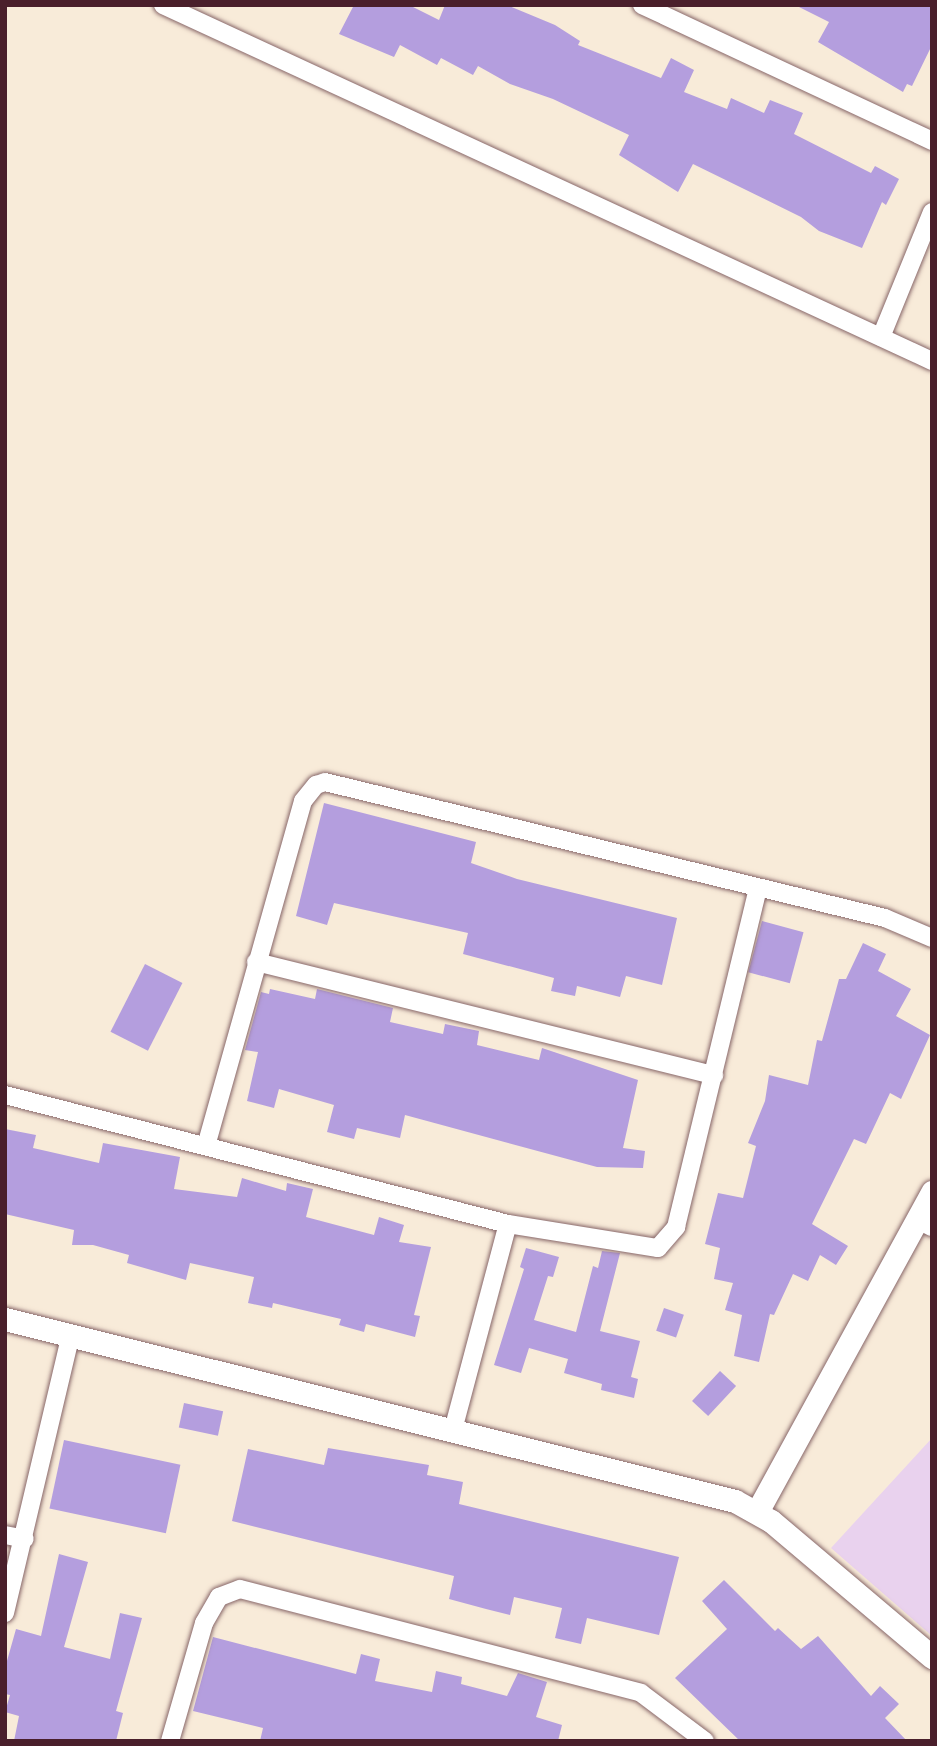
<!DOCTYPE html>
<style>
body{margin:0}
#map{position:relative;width:937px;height:1746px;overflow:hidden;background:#f8ebd9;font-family:"EB Garamond",serif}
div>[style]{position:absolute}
.built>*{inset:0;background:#e9d2ee}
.building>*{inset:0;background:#b49ede;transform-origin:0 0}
.roads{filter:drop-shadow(0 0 2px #876668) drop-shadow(0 0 2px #876668)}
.minor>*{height:18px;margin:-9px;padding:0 9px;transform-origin:9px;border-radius:9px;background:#fff}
.tertiary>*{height:23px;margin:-11.5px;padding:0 11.5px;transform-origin:11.5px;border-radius:11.5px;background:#fff}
span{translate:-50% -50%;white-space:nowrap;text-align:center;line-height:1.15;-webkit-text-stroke:5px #fdfcf7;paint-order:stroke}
.frame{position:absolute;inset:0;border:7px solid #4a1f2b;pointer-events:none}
</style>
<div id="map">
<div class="built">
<div style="clip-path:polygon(932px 1438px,932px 1636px,831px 1548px)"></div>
</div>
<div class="building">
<div style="clip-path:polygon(354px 5px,409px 5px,439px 20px,445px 5px,507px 5px,555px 25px,580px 41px,578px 45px,661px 78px,671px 58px,694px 70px,684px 92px,727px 109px,731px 98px,764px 113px,770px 100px,803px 113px,794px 134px,871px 173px,875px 166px,899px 179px,886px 205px,882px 202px,862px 248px,819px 231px,801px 217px,693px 164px,678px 192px,619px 155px,629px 135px,553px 99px,510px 84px,478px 66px,473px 75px,441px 58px,437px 65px,400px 45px,394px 57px,339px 34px)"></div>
<div style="clip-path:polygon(795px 5px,932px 5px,932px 45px,912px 86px,907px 84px,903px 92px,818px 42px,829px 22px)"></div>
<div style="clip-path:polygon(324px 803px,476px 842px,471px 863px,517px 879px,677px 918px,662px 985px,626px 976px,620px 997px,577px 986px,575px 996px,551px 991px,554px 978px,463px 954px,468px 933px,334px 903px,327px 925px,296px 916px)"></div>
<div style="left:762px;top:921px;width:43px;height:53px;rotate:15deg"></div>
<div style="clip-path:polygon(863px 943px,886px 954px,878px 971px,911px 989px,896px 1016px,930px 1035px,901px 1099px,890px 1093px,866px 1144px,854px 1139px,812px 1224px,848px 1246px,836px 1265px,820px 1255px,808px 1281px,793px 1274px,774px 1315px,770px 1314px,759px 1362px,734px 1356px,742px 1315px,725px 1310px,733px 1283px,714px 1279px,720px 1248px,705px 1244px,718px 1193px,743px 1198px,756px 1146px,748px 1143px,765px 1101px,769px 1075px,808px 1085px,817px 1040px,822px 1041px,839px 979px,846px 979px)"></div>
<div style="left:145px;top:964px;width:42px;height:76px;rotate:27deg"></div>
<div style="clip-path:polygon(270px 989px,315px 999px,317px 989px,393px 1008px,390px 1022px,443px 1034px,445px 1024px,479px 1031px,477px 1045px,539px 1060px,542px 1048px,638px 1080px,623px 1148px,645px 1151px,643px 1168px,597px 1167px,405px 1115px,400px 1138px,357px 1128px,354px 1139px,327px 1132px,334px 1105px,279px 1089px,274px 1108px,247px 1101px,258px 1052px,245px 1050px,261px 992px,269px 994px)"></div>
<div style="clip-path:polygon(5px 1129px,36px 1135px,33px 1148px,99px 1163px,103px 1143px,180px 1157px,174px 1189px,237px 1197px,242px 1178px,286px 1191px,287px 1183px,313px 1189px,306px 1217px,374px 1235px,379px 1217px,404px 1225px,399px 1242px,431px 1247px,414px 1315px,420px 1316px,415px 1337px,366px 1324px,364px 1332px,339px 1325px,341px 1319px,273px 1303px,272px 1308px,248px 1303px,254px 1277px,190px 1263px,186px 1280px,127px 1263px,129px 1255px,93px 1245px,72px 1245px,74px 1230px,5px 1214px)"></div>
<div style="clip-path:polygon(526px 1248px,559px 1257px,553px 1277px,548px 1276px,534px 1320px,576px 1332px,593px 1266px,598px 1268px,602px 1251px,620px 1253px,600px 1331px,640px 1341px,631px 1377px,638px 1379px,634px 1398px,601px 1390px,602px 1384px,564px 1373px,568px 1359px,529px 1348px,521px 1373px,494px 1365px,524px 1269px,520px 1267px)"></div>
<div style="left:664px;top:1308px;width:21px;height:24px;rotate:19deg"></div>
<div style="left:720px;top:1371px;width:22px;height:41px;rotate:43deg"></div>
<div style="left:184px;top:1403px;width:40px;height:25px;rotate:12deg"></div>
<div style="left:64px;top:1440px;width:119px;height:70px;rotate:12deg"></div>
<div style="clip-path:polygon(328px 1448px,429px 1465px,427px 1475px,463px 1482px,459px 1504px,679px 1557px,659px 1635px,587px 1618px,581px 1644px,555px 1638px,562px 1608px,514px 1597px,510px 1615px,486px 1609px,449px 1599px,454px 1576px,232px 1521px,248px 1449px,324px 1465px)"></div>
<div style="clip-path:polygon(59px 1554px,88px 1562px,64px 1647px,110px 1659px,120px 1613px,142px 1618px,116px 1711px,123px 1713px,116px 1741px,14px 1741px,19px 1716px,5px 1712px,10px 1695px,5px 1694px,5px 1668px,16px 1629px,41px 1636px)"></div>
<div style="clip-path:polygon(724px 1580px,775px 1631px,778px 1628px,801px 1649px,818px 1636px,871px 1696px,880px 1686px,899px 1704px,885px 1718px,907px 1741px,740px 1741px,675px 1678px,727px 1629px,702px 1601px)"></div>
<div style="clip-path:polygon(213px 1637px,356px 1674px,361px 1654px,380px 1659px,375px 1681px,432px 1692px,436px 1671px,462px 1677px,461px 1684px,507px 1696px,518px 1673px,547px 1682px,536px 1717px,562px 1725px,558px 1741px,260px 1741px,263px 1728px,193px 1711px)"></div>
</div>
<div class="roads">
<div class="minor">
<div style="left:163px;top:5px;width:847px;rotate:24.84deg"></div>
<div style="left:642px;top:5px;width:320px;rotate:25.1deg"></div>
<div style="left:881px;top:337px;width:135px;rotate:-67.8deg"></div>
<div style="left:256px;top:962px;width:472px;rotate:13.9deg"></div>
<div style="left:5px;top:1095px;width:519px;rotate:14.38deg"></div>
<div style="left:508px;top:1224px;width:152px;rotate:9.1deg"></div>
<div style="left:658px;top:1248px;width:28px;rotate:-49deg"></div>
<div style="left:676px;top:1227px;width:348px;rotate:-76.4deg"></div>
<div style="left:206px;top:1146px;width:358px;rotate:-74.3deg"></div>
<div style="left:303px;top:801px;width:21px;rotate:-51deg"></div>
<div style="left:316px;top:785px;width:9px;rotate:-18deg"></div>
<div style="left:325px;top:782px;width:576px;rotate:13.65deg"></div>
<div style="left:885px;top:918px;width:51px;rotate:23.1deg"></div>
<div style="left:916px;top:1219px;width:18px;rotate:27deg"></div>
<div style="left:453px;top:1430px;width:213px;rotate:-75.1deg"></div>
<div style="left:5px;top:1535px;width:20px;rotate:11deg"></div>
<div style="left:5px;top:1613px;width:284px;rotate:-76.7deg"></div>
<div style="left:170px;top:1741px;width:123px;rotate:-73.9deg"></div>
<div style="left:204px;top:1623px;width:30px;rotate:-60deg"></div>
<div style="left:219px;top:1597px;width:22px;rotate:-21deg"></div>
<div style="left:240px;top:1589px;width:414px;rotate:14.5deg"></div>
<div style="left:641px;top:1693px;width:80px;rotate:36.9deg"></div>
</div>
<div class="tertiary">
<div style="left:5px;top:1319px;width:752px;rotate:14deg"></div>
<div style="left:735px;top:1501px;width:41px;rotate:29.1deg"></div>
<div style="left:771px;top:1521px;width:211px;rotate:40.2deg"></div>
<div style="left:757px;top:1512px;width:365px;rotate:-61.3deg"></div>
</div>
</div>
<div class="frame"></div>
</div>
